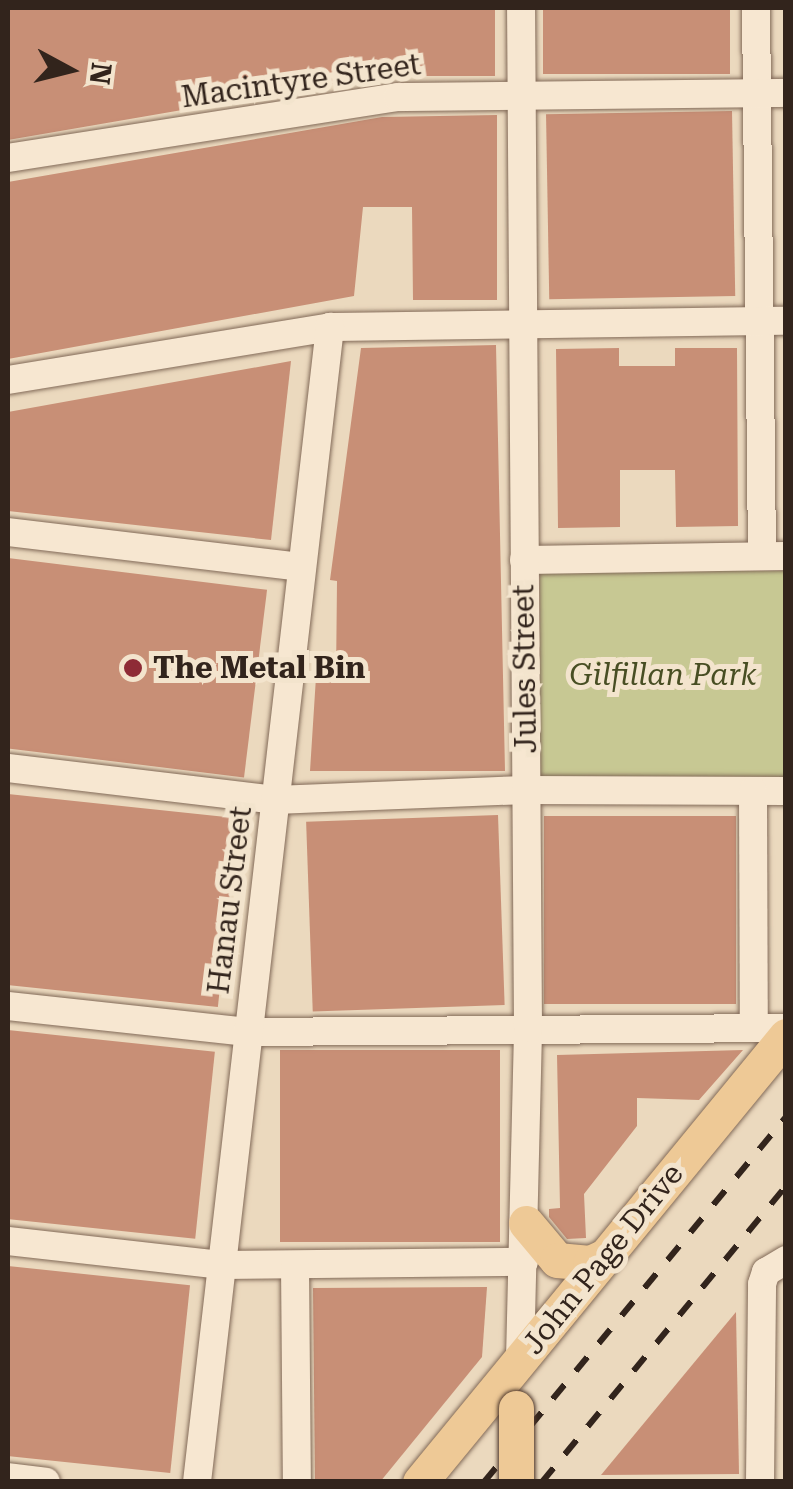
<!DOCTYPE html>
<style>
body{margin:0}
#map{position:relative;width:793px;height:1489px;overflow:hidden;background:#ebd9be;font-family:"Roboto Serif",serif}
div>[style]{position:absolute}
.green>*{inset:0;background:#c7c893;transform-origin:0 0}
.building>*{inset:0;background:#c88f76;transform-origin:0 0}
.roads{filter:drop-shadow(0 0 2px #826a58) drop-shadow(0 0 2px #826a58)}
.minor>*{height:28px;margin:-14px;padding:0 14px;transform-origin:14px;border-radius:14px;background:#f7e7d1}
.major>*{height:35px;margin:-17.5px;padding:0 17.5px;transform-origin:17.5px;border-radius:17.5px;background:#eec996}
.rail>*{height:6px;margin-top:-3px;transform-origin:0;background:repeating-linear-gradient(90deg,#32241c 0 18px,transparent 0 36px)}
.bridges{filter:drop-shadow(0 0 2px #50392c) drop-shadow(0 0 2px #50392c)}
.major-bridge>*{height:35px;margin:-17.5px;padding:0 17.5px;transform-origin:17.5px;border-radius:17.5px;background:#eec996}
.dots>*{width:28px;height:28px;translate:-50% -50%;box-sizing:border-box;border:5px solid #f3e4cd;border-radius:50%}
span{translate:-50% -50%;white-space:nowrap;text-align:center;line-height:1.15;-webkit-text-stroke:10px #f3e4cd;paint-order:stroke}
.street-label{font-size:30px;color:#32241c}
.poi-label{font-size:30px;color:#32241c;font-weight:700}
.left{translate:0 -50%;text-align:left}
.park-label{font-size:30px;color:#484e23;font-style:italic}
.frame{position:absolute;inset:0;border:10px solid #32241c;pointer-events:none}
.north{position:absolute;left:20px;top:20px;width:100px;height:100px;-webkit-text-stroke:8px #f3e4cd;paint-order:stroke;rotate:97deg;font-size:28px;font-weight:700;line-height:40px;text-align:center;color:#32241c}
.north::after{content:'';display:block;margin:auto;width:35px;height:45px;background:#32241c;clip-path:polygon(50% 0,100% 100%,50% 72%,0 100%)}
</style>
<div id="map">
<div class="green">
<div style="left:785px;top:571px;width:206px;height:245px;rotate:90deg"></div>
</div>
<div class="building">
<div style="clip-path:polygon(8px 8px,495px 8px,495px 76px,379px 76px,8px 140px)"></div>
<div style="left:543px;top:8px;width:187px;height:66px"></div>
<div style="left:732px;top:111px;width:185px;height:186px;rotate:89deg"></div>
<div style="clip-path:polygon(497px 115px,497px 300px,413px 300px,412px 207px,363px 207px,354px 296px,8px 359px,8px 182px,382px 117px)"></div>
<div style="clip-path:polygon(496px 345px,505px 771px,310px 771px,316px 677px,336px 677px,337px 581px,330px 580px,361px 348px)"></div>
<div style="clip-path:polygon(619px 348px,619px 366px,675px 366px,675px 348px,737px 348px,738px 526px,676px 527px,675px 470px,620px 470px,620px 527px,558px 528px,556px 349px)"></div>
<div style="clip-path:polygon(291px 361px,271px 540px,8px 511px,8px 412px)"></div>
<div style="left:8px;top:558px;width:261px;height:189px;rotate:7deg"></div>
<div style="left:8px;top:794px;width:231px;height:190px;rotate:6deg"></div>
<div style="left:498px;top:815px;width:190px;height:192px;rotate:88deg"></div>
<div style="left:736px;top:816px;width:188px;height:192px;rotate:90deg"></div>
<div style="left:8px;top:1030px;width:208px;height:188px;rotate:6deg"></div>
<div style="left:280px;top:1050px;width:220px;height:192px"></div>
<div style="clip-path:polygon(743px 1050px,699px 1100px,637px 1098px,637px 1126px,584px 1194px,586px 1238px,567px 1239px,549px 1217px,549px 1209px,560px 1208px,557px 1055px)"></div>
<div style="left:8px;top:1266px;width:183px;height:189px;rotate:6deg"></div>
<div style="clip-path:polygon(487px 1287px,482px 1357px,380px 1482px,315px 1482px,313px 1288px)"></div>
<div style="clip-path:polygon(736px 1312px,739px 1474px,601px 1475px)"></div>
</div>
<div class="roads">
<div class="minor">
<div style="left:756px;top:8px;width:548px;rotate:89.37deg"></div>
<div style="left:8px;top:158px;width:395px;rotate:-8.9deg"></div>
<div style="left:398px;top:97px;width:388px;rotate:-0.6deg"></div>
<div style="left:8px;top:380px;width:326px;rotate:-9.3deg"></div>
<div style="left:330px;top:327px;width:456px;rotate:-0.8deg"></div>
<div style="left:8px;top:532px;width:295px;rotate:6.8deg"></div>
<div style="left:524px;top:560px;width:262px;rotate:-0.9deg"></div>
<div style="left:8px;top:768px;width:269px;rotate:6.8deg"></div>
<div style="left:275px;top:800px;width:251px;rotate:-2.3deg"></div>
<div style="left:526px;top:790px;width:260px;rotate:0.2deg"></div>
<div style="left:753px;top:791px;width:237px;rotate:89.8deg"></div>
<div style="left:8px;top:1006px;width:241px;rotate:6.2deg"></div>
<div style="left:248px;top:1032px;width:538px;rotate:-0.43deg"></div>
<div style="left:8px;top:1241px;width:216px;rotate:6.4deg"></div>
<div style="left:223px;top:1265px;width:301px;rotate:-0.6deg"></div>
<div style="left:295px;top:1265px;width:217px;rotate:89.5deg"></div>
<div style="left:520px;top:1359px;width:331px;rotate:-88.6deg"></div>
<div style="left:528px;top:1028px;width:1020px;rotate:-90.39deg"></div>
<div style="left:8px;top:1477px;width:38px;rotate:7deg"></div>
<div style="left:197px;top:1482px;width:1163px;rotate:-83.43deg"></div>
<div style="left:760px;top:1482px;width:198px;rotate:-89.4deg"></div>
<div style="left:762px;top:1284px;width:13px;rotate:-72deg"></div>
<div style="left:766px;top:1272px;width:23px;rotate:-31deg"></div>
</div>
<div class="major">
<div style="left:526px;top:1223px;width:48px;rotate:50deg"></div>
<div style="left:557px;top:1260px;width:33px;rotate:5deg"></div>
<div style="left:590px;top:1263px;width:17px;rotate:-25deg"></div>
<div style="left:420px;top:1482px;width:577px;rotate:-50.63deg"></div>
</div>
</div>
<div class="rail">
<div style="left:484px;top:1482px;width:474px;rotate:-50.4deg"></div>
<div style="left:542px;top:1482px;width:384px;rotate:-50.5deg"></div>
</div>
<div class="bridges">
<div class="major-bridge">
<div style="left:516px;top:1408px;width:74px;rotate:90deg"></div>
</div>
</div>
<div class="dots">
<div style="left:133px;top:668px;background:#8e2b36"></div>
</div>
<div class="street-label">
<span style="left:301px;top:81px;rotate:-8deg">Macintyre Street</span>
<span style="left:525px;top:669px;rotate:-91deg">Jules Street</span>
<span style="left:230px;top:900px;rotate:-83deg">Hanau Street</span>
<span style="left:603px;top:1259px;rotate:-51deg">John Page Drive</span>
</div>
<div class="poi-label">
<span class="left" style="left:153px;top:668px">The Metal Bin</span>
</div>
<div class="park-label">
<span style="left:663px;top:675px">Gilfillan Park</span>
</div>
<div class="frame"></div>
<div class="north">N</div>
</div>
